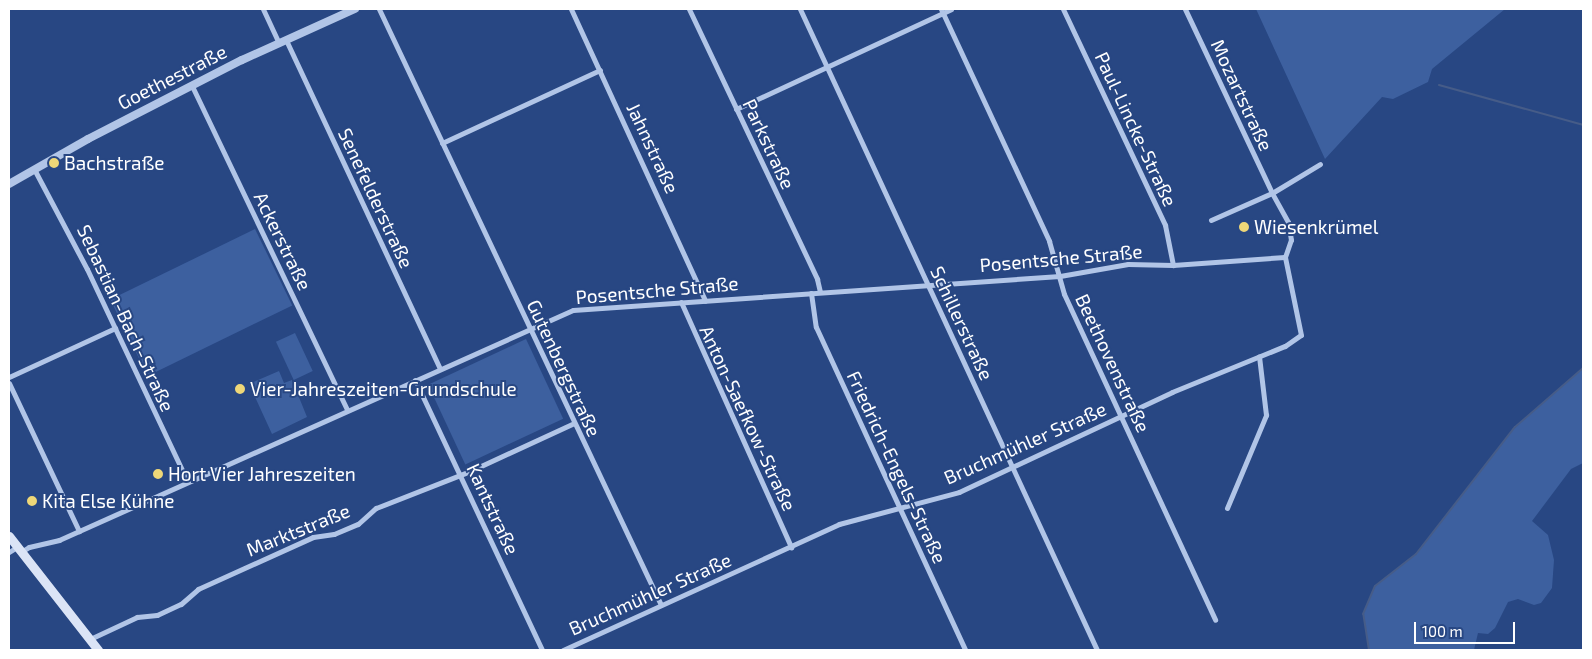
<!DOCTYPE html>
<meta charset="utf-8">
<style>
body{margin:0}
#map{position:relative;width:1592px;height:659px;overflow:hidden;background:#284783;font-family:"Exo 2",sans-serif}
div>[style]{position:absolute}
.green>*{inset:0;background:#3d609f;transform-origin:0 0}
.stream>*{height:2px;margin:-1px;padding:0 1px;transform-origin:1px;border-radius:1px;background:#465c88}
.minor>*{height:5px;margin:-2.5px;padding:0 2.5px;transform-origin:2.5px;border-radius:2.5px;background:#b1c5e7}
.tertiary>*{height:8px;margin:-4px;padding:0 4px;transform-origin:4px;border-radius:4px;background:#b1c5e7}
.secondary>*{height:9px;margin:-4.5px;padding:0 4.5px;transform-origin:4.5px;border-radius:4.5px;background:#dbe4f6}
.dots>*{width:14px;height:14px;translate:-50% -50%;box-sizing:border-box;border:2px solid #284783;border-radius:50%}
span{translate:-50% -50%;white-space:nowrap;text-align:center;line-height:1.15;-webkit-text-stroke:4px #284783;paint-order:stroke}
.street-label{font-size:19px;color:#fff}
.poi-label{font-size:19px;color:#fff}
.left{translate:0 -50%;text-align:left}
.frame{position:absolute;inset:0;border:10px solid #fff;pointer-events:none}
.scale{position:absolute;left:1414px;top:622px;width:101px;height:22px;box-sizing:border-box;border:2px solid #fff;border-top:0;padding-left:6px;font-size:15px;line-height:18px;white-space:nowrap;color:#fff;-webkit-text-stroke:4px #284783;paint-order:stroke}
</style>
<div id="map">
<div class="green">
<div style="clip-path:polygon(1256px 9px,1505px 9px,1432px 69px,1428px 82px,1393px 99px,1382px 97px,1325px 159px)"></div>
<div style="left:255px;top:229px;width:85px;height:161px;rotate:64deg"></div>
<div style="left:295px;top:333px;width:42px;height:21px;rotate:65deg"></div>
<div style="left:526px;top:339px;width:88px;height:108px;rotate:65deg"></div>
<div style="clip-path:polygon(1583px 368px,1583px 463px,1571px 469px,1532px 521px,1548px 535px,1554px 560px,1552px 588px,1541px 603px,1534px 605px,1518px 599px,1508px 602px,1495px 628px,1488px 634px,1478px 633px,1474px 650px,1369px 650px,1363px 614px,1375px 586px,1416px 554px,1515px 427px)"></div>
<div style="clip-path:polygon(279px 371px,284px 383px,292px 380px,307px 417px,272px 434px,249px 384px)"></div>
</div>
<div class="stream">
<div style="left:1439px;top:85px;width:149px;rotate:15.5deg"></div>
<div style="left:1369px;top:650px;width:36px;rotate:-99deg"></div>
<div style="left:1363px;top:614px;width:30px;rotate:-67deg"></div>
<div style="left:1375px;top:586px;width:52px;rotate:-38deg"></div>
<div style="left:1416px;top:554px;width:161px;rotate:-52.1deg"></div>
<div style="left:1515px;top:427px;width:90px;rotate:-40.9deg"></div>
</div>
<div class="minor">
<div style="left:263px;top:9px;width:38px;rotate:65deg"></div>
<div style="left:379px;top:9px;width:659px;rotate:64.68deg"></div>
<div style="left:571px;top:9px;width:321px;rotate:65.3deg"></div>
<div style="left:689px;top:9px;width:299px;rotate:64.6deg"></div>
<div style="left:817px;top:279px;width:13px;rotate:77deg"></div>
<div style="left:800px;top:9px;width:706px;rotate:65.14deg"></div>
<div style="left:941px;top:9px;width:256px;rotate:65deg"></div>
<div style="left:1049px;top:241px;width:55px;rotate:74.2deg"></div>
<div style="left:1064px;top:294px;width:359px;rotate:65.1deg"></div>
<div style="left:1063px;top:9px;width:239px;rotate:64.7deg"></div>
<div style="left:1165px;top:225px;width:41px;rotate:78.7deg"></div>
<div style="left:286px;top:40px;width:363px;rotate:64.9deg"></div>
<div style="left:192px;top:86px;width:359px;rotate:64.4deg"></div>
<div style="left:736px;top:109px;width:237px;rotate:-24.9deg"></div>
<div style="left:442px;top:143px;width:174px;rotate:-24.8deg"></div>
<div style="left:34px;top:169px;width:113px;rotate:62.1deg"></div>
<div style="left:87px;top:269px;width:234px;rotate:64.7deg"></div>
<div style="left:1211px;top:220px;width:67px;rotate:-23.9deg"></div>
<div style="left:1272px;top:193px;width:56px;rotate:-31.1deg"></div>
<div style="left:811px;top:293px;width:34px;rotate:82deg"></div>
<div style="left:816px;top:327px;width:356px;rotate:65.2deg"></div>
<div style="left:681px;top:302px;width:269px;rotate:65.8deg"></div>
<div style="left:9px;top:377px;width:117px;rotate:-24.8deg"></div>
<div style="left:415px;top:380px;width:298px;rotate:64.8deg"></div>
<div style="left:9px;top:383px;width:164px;rotate:64.7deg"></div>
<div style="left:1227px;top:508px;width:101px;rotate:-67.2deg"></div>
<div style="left:1266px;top:415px;width:59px;rotate:-96.8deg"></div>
<div style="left:9px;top:552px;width:9px;rotate:-32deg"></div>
<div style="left:21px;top:552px;width:9px;rotate:-32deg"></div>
<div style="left:29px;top:547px;width:31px;rotate:-13deg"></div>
<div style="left:59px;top:540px;width:563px;rotate:-24.11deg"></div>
<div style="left:573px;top:310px;width:488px;rotate:-4deg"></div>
<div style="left:1060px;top:276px;width:69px;rotate:-10deg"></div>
<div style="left:1128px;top:264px;width:45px;rotate:1.3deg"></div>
<div style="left:1173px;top:265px;width:112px;rotate:-4.1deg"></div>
<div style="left:90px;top:639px;width:52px;rotate:-25.1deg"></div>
<div style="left:137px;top:617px;width:20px;rotate:-6deg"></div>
<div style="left:157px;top:615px;width:26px;rotate:-25deg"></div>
<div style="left:181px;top:604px;width:23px;rotate:-41deg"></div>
<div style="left:198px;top:589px;width:126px;rotate:-24.3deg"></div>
<div style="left:313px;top:537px;width:21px;rotate:-8deg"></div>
<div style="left:334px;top:534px;width:26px;rotate:-23deg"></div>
<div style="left:358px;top:524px;width:24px;rotate:-42deg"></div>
<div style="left:376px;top:508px;width:99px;rotate:-21.4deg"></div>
<div style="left:468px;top:472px;width:117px;rotate:-24.8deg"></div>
<div style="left:563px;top:650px;width:303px;rotate:-24.5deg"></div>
<div style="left:839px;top:524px;width:124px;rotate:-14.9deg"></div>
<div style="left:959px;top:492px;width:235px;rotate:-25.1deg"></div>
<div style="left:1172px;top:392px;width:122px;rotate:-22.2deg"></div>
<div style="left:1285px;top:346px;width:19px;rotate:-35deg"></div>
<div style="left:1301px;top:335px;width:80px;rotate:-101.6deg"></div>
<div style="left:1285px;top:257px;width:18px;rotate:-71deg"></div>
<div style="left:1291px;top:240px;width:18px;rotate:-99deg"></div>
<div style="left:1288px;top:222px;width:33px;rotate:-119deg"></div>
<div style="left:1272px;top:193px;width:204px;rotate:-115.3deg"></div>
</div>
<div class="tertiary">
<div style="left:9px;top:184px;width:91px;rotate:-29.7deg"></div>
<div style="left:88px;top:139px;width:173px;rotate:-27.2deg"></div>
<div style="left:242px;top:60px;width:124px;rotate:-24.3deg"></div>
</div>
<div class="secondary">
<div style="left:9px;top:536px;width:145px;rotate:52deg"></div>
</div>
<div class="dots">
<div style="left:54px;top:163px;background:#eed778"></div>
<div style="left:1244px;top:227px;background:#eed778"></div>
<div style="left:240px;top:389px;background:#eed778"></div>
<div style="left:158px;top:474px;background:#eed778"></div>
<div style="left:32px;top:501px;background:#eed778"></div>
</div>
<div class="street-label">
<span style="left:172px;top:77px;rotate:-27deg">Goethestraße</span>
<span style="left:1242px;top:95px;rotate:65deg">Mozartstraße</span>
<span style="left:1136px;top:129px;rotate:65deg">Paul-Lincke-Straße</span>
<span style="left:769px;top:144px;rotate:65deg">Parkstraße</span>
<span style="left:653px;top:148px;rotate:65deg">Jahnstraße</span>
<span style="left:376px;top:198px;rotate:65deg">Senefelderstraße</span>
<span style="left:283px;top:241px;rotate:64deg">Ackerstraße</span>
<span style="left:1061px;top:258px;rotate:-5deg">Posentsche Straße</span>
<span style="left:657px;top:290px;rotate:-5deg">Posentsche Straße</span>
<span style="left:126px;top:318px;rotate:65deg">Sebastian-Bach-Straße</span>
<span style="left:962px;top:323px;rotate:65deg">Schillerstraße</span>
<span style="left:1113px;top:363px;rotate:65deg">Beethovenstraße</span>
<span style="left:564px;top:368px;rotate:65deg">Gutenbergstraße</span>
<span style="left:748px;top:418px;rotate:65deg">Anton-Saefkow-Straße</span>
<span style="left:1025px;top:443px;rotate:-24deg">Bruchmühler Straße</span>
<span style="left:897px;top:467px;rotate:65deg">Friedrich-Engels-Straße</span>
<span style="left:493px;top:509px;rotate:65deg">Kantstraße</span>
<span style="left:298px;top:530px;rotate:-22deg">Marktstraße</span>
<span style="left:650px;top:594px;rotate:-24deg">Bruchmühler Straße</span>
</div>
<div class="poi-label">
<span class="left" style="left:64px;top:163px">Bachstraße</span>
<span class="left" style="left:1254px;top:227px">Wiesenkrümel</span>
<span class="left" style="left:250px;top:389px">Vier-Jahreszeiten-Grundschule</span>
<span class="left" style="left:168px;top:474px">Hort Vier Jahreszeiten</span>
<span class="left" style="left:42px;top:501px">Kita Else Kühne</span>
</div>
<div class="frame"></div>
<div class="scale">100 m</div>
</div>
